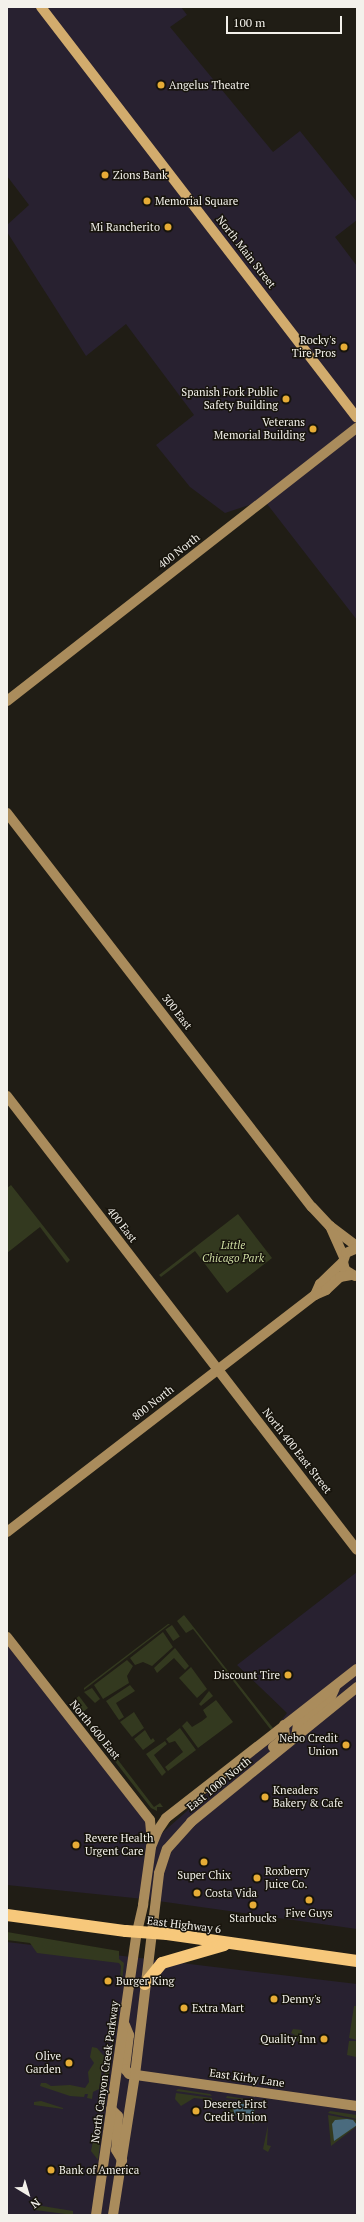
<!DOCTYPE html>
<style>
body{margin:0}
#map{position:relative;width:364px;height:2222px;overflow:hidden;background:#201d15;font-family:"PT Serif",serif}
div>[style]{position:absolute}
.commercial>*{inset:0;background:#282130}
.green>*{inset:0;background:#33391f;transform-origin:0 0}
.water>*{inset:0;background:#4a6b7e}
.secondary>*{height:10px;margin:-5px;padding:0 5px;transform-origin:5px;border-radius:5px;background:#aa8c5c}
.primary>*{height:10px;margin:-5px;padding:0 5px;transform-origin:5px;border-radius:5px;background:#d2ac6d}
.highway>*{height:12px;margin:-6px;padding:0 6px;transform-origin:6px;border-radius:6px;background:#f7c87b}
.dots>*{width:11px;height:11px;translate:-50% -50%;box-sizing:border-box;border:2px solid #17140c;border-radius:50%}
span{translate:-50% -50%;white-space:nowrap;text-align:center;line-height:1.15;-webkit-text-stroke:3px #17140c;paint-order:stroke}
.poi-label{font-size:11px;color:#f3f1eb}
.left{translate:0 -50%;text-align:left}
.right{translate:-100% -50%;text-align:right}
.street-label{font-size:11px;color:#f3f1eb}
.park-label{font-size:11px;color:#cddba1;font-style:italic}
.frame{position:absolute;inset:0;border:8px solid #f3f1eb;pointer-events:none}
.north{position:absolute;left:8px;top:2174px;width:40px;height:40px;-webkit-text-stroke:3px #17140c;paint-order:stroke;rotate:142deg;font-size:11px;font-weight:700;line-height:16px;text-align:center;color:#f3f1eb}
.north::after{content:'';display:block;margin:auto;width:14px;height:18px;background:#f3f1eb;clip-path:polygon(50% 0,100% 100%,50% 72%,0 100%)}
.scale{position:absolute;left:226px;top:16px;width:116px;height:18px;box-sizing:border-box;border:2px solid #f3f1eb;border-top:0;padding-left:5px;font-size:12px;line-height:14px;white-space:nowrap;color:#f3f1eb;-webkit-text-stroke:3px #17140c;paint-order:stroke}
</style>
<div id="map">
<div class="commercial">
<div style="clip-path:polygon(7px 7px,181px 7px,187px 15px,170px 27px,273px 152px,300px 131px,357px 202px,357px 220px,335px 237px,357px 266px,357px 620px,264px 500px,225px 513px,190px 487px,156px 445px,194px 415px,126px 324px,86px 356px,7px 232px,7px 225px,29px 205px,7px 176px)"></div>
<div style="clip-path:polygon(357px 1572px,357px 1929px,144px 1899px,7px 1885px,7px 1637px,145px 1813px,152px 1842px,284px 1725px,281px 1721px,287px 1713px,237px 1665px)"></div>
<div style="clip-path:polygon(7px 1942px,357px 1984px,357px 2215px,7px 2215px)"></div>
</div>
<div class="green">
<div style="clip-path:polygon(11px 1185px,70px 1260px,67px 1263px,40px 1227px,7px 1253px,7px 1188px)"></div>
<div style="clip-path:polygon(238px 1214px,272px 1258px,227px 1293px,195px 1251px,161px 1277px,159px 1275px)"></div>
<div style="clip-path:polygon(184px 1615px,273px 1728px,271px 1730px,193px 1629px,186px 1633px,177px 1621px)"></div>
<div style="clip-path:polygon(168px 1624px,170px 1624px,84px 1690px,84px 1688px)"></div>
<div style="left:172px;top:1625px;width:14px;height:8px;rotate:56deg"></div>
<div style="clip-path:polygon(163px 1632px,173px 1647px,152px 1666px,143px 1662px,135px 1665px,130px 1658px)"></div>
<div style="clip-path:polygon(175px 1648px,189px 1666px,185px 1670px,174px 1658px,157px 1673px,154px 1668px)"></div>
<div style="clip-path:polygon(127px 1660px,133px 1666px,127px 1676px,129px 1683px,103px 1699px,94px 1685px)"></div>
<div style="clip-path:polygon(191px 1667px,207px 1689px,197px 1698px,179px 1678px)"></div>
<div style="clip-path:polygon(130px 1685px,135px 1691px,116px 1703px,124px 1717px,119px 1720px,106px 1701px)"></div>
<div style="clip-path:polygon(92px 1688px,100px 1699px,95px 1703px,84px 1692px)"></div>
<div style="clip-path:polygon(209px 1691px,213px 1696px,201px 1706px,199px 1704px)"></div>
<div style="clip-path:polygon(79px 1696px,88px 1708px,82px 1713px,154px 1807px,160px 1803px,163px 1807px,157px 1807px,157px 1811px,151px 1808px,70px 1703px)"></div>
<div style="clip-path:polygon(216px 1700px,233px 1722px,198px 1748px,182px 1726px,187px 1721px,192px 1727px,202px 1721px,207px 1717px,203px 1710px)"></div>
<div style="clip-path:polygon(134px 1712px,144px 1728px,132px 1737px,120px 1722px)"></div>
<div style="clip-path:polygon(180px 1728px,196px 1750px,168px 1771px,165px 1767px,183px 1752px,175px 1741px,169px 1743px,166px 1739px)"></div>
<div style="clip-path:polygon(145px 1730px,151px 1740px,153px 1738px,155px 1741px,143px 1750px,134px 1739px)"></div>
<div style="clip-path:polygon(165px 1741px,167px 1744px,154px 1755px,166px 1772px,162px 1776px,146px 1754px)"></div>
<div style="clip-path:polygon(7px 1932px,119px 1951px,119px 1959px,124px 1963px,122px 1983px,120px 1979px,121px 1966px,119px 1963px,37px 1953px,30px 1943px,7px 1940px)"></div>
<div style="clip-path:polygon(354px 2006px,357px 2006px,357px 2040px,349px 2038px)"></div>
<div style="clip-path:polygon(293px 2029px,302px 2030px,300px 2042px,291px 2040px,290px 2036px,295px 2035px,291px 2033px)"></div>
<div style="clip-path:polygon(349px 2041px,357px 2041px,356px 2057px,347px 2055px)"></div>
<div style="clip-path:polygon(92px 2047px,97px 2048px,104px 2056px,99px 2089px,93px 2092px,92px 2099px,87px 2098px,88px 2094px,85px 2094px,84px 2097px,70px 2096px,40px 2086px,41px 2083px,46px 2083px,51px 2086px,70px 2085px,85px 2088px,89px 2082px,88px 2072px,94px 2063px,90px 2057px)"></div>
<div style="clip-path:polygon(107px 2058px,110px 2065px,108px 2082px,103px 2087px)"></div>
<div style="clip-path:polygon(178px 2089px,210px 2094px,212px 2096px,176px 2091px)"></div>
<div style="clip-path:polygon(176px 2093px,212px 2098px,212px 2100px,194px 2098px,181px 2106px,175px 2099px)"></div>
<div style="clip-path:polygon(227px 2096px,252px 2100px,258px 2101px,226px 2098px)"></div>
<div style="clip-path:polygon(226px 2100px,255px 2104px,254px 2124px,252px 2123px,252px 2118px,233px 2116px,232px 2122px,229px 2122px,230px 2111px)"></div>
<div style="clip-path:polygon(41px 2101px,63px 2108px,63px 2109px,34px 2105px,34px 2102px)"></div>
<div style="clip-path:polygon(330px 2111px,357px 2115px,357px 2119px,328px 2113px)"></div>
<div style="clip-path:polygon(328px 2115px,357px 2120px,357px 2126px,331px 2146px)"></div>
<div style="clip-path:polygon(268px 2125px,267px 2145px,271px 2146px,268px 2152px,263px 2149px)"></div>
<div style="clip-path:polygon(101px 2134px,100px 2144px,98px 2160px,91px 2151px,93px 2141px)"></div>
<div style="clip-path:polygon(36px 2205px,73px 2211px,73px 2215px,35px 2210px)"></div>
</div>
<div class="water">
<div style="clip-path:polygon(235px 2103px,254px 2105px,254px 2117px,235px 2115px,232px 2106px)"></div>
<div style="clip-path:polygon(347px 2119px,353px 2120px,357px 2125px,334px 2141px,332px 2124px,335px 2120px)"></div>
</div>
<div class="secondary">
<div style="left:7px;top:701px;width:444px;rotate:-38deg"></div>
<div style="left:7px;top:813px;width:498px;rotate:52.3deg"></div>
<div style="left:312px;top:1207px;width:26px;rotate:47deg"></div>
<div style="left:330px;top:1226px;width:34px;rotate:37deg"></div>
<div style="left:7px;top:1096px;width:573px;rotate:52.37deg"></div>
<div style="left:330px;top:1226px;width:34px;rotate:66deg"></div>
<div style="left:355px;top:1276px;width:12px;rotate:-149deg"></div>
<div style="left:345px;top:1270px;width:8px;rotate:-104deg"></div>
<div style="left:343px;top:1262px;width:9px;rotate:-72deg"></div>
<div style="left:346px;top:1253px;width:12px;rotate:-24deg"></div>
<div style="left:315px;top:1295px;width:12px;rotate:-66deg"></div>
<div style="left:320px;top:1284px;width:32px;rotate:-44deg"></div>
<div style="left:7px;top:1532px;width:389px;rotate:-37.6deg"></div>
<div style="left:315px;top:1295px;width:12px;rotate:-24deg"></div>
<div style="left:326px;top:1290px;width:19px;rotate:-43deg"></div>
<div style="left:340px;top:1277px;width:11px;rotate:-10deg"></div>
<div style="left:7px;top:1637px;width:232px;rotate:52deg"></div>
<div style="left:150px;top:1820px;width:22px;rotate:85deg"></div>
<div style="left:296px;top:1737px;width:12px;rotate:-81deg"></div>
<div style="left:298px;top:1725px;width:41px;rotate:-39.1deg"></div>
<div style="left:330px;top:1699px;width:12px;rotate:-66deg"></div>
<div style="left:273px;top:1747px;width:16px;rotate:-40deg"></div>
<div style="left:285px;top:1737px;width:12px;rotate:-95deg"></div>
<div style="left:125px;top:2025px;width:11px;rotate:68deg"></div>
<div style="left:129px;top:2035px;width:34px;rotate:97deg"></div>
<div style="left:125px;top:2069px;width:6px;rotate:51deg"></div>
<div style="left:129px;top:2074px;width:230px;rotate:8deg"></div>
<div style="left:111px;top:2109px;width:10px;rotate:45deg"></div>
<div style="left:118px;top:2116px;width:34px;rotate:93deg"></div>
<div style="left:116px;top:2150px;width:12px;rotate:59deg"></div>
<div style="left:96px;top:2215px;width:286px;rotate:-81.8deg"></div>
<div style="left:137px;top:1932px;width:28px;rotate:-77deg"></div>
<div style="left:143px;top:1905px;width:59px;rotate:-82.1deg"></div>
<div style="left:151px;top:1847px;width:18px;rotate:-68deg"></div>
<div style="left:158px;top:1830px;width:14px;rotate:-56deg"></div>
<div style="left:166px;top:1818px;width:242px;rotate:-38deg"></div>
<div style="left:113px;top:2215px;width:142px;rotate:-81.1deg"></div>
<div style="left:135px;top:2075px;width:203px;rotate:-83.2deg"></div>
<div style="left:159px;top:1873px;width:25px;rotate:-72deg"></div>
<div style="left:167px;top:1849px;width:36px;rotate:-48deg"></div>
<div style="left:191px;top:1822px;width:214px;rotate:-39.1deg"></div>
</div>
<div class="primary">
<div style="left:41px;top:7px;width:518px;rotate:52.44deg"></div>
</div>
<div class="highway">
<div style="left:7px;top:1915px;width:120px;rotate:7.7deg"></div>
<div style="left:126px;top:1931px;width:41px;rotate:4.2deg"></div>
<div style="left:167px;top:1934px;width:192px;rotate:8.1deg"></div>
<div style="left:145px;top:1984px;width:27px;rotate:-51deg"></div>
<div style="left:162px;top:1963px;width:65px;rotate:-16.2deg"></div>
</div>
<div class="dots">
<div style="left:161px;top:85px;background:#e6ac36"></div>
<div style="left:105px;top:175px;background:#e6ac36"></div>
<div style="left:147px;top:201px;background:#e6ac36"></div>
<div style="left:168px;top:227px;background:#e6ac36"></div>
<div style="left:344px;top:347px;background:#e6ac36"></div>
<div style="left:286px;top:399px;background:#e6ac36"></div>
<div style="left:313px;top:429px;background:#e6ac36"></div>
<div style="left:288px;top:1675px;background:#e6ac36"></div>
<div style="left:346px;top:1745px;background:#e6ac36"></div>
<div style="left:265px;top:1797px;background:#e6ac36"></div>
<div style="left:76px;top:1845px;background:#e6ac36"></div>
<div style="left:204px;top:1862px;background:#e6ac36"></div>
<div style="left:257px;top:1878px;background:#e6ac36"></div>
<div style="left:197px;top:1893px;background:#e6ac36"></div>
<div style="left:309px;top:1900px;background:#e6ac36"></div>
<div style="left:253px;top:1905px;background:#e6ac36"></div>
<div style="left:108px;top:1981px;background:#e6ac36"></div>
<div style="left:274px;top:1999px;background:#e6ac36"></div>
<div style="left:184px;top:2008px;background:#e6ac36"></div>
<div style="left:324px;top:2039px;background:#e6ac36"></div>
<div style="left:69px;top:2063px;background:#e6ac36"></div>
<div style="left:196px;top:2111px;background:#e6ac36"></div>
<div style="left:51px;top:2170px;background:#e6ac36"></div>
</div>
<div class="poi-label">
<span class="left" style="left:169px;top:85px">Angelus Theatre</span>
<span class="left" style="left:113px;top:175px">Zions Bank</span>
<span class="left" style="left:155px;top:201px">Memorial Square</span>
<span class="right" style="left:160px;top:227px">Mi Rancherito</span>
<span class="right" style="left:336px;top:347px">Rocky's<br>Tire Pros</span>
<span class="right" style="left:278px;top:399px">Spanish Fork Public<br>Safety Building</span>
<span class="right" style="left:305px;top:429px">Veterans<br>Memorial Building</span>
<span class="right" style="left:280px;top:1675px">Discount Tire</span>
<span class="right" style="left:338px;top:1745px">Nebo Credit<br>Union</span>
<span class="left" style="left:273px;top:1797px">Kneaders<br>Bakery &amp; Cafe</span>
<span class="left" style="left:85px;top:1845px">Revere Health<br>Urgent Care</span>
<span class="left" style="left:265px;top:1878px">Roxberry<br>Juice Co.</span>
<span style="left:204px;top:1875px">Super Chix</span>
<span class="left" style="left:205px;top:1893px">Costa Vida</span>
<span style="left:309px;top:1913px">Five Guys</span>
<span style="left:253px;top:1918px">Starbucks</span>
<span class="left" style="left:116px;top:1981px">Burger King</span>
<span class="left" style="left:282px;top:1999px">Denny's</span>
<span class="left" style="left:192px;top:2008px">Extra Mart</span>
<span class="right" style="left:316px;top:2039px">Quality Inn</span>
<span class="right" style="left:61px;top:2063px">Olive<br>Garden</span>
<span class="left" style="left:204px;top:2111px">Deseret First<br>Credit Union</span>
<span class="left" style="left:59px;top:2170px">Bank of America</span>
</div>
<div class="street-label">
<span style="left:246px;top:252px;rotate:52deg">North Main Street</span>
<span style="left:179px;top:551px;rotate:-38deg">400 North</span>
<span style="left:177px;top:1012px;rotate:52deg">300 East</span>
<span style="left:122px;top:1225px;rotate:52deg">400 East</span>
<span style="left:153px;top:1403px;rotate:-38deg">800 North</span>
<span style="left:297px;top:1451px;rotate:52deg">North 400 East Street</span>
<span style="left:95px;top:1730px;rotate:51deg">North 600 East</span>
<span style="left:219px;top:1784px;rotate:-39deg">East 1000 North</span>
<span style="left:184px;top:1925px;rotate:7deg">East Highway 6</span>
<span style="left:105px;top:2072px;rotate:-82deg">North Canyon Creek Parkway</span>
<span style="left:247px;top:2078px;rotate:8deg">East Kirby Lane</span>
</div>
<div class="park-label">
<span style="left:233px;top:1252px">Little<br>Chicago Park</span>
</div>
<div class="frame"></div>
<div class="north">N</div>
<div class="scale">100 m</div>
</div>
